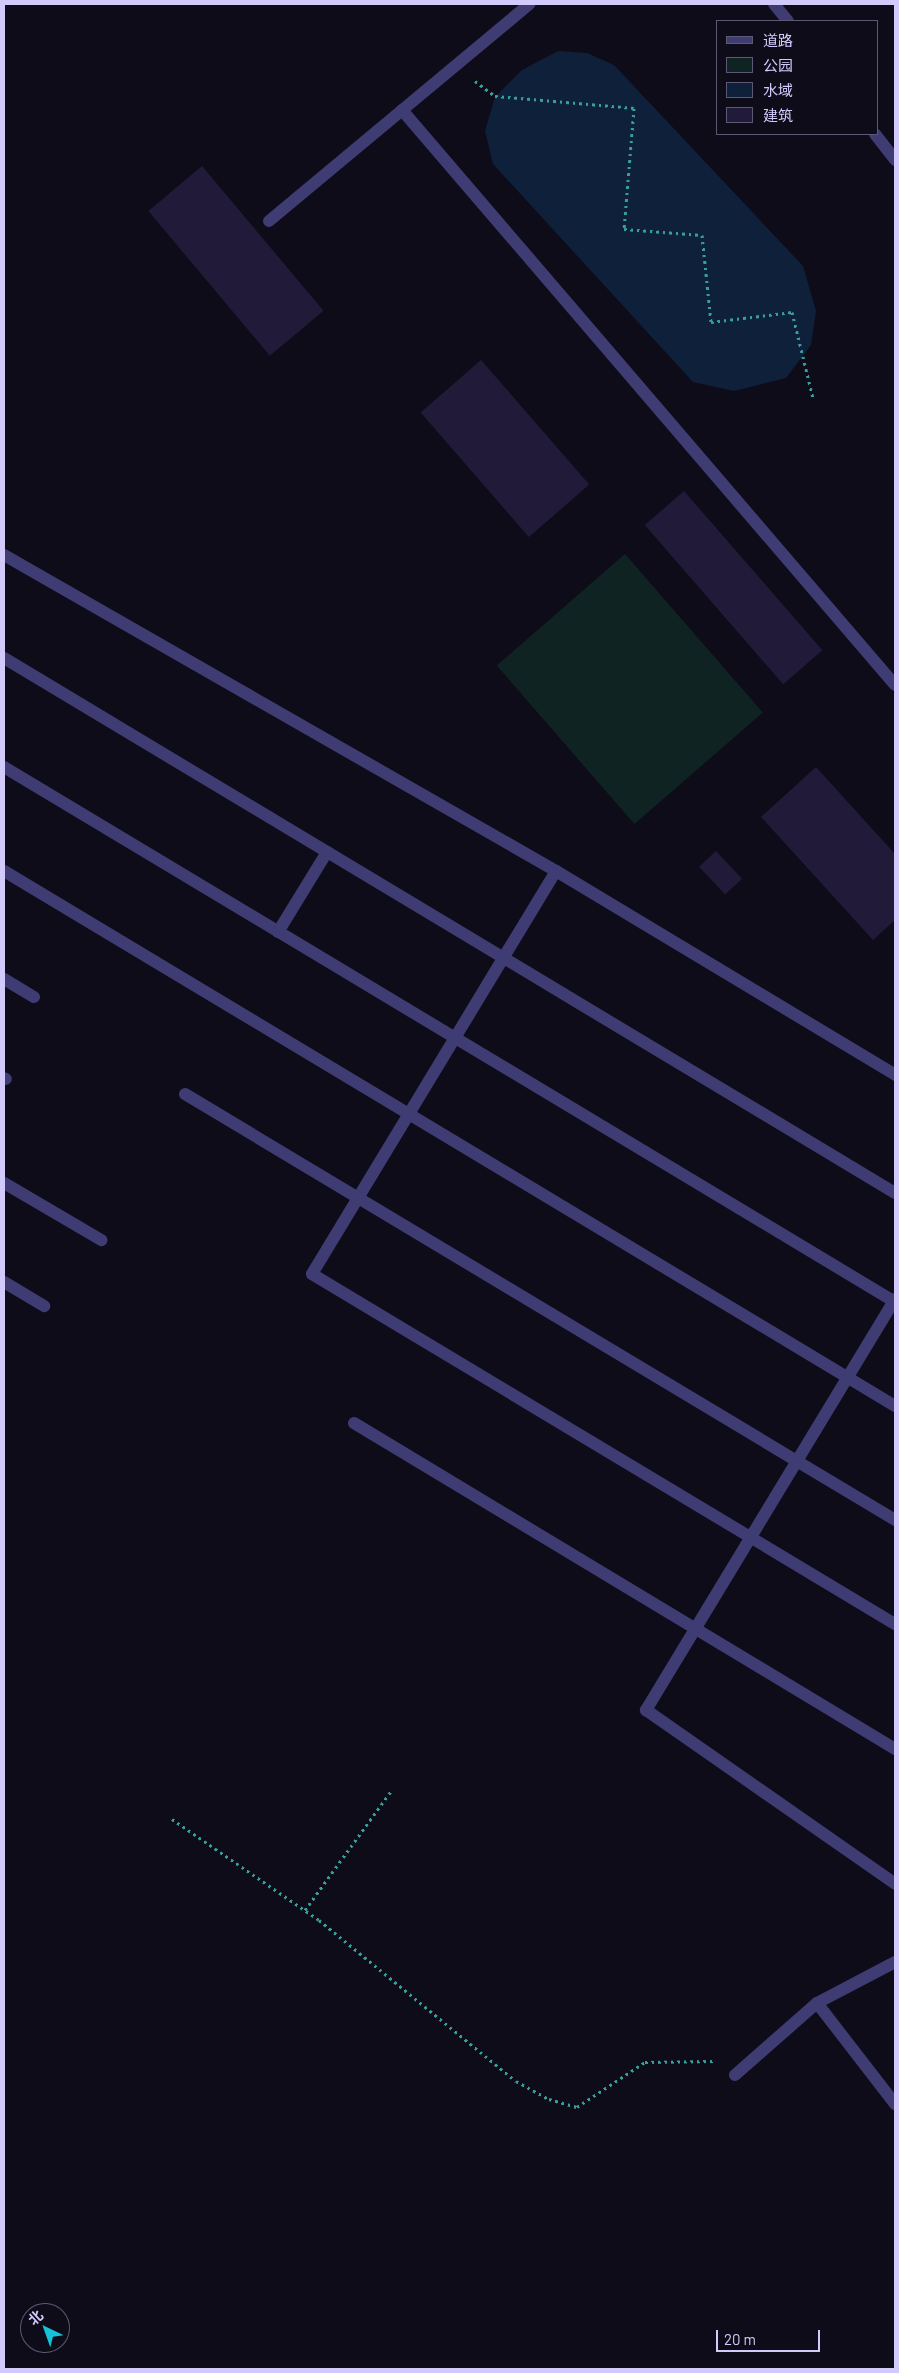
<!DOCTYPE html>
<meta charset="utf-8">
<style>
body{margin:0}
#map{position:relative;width:899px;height:2373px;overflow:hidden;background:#0f0c1a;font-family:Barlow,"Noto Sans SC",sans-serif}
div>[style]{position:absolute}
.green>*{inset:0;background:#102323;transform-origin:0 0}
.water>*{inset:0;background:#0f203b}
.building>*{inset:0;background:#211a39;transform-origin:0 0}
.path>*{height:3px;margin-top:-1.5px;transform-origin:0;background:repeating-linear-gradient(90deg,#38a09c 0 2.5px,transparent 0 6.5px)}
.minor>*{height:12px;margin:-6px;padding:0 6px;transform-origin:6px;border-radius:6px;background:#3f3c74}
span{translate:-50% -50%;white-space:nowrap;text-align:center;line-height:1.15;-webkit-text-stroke:4px #0f0c1a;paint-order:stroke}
.frame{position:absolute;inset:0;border:5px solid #d1cafa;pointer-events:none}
.legend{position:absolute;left:716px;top:20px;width:162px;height:115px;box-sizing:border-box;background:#0f0c1a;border:1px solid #5d5874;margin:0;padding:6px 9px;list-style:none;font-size:15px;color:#d1cafa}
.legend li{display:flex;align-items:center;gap:10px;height:25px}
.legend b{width:25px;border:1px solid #5d5874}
.north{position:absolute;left:20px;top:2303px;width:50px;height:50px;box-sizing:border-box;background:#0f0c1a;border:1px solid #5d5874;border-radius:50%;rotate:318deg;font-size:14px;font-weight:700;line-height:20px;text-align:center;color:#d1cafa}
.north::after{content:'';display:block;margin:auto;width:18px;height:22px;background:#17c2d9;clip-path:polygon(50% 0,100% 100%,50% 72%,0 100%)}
.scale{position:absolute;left:716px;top:2330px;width:104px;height:22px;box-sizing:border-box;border:2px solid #d1cafa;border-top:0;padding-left:6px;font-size:15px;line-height:18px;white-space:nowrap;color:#d1cafa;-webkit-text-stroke:4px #0f0c1a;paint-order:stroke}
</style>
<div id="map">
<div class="green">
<div style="left:625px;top:554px;width:210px;height:170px;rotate:49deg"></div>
</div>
<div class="water">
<div style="clip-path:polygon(558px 51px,587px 53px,614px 65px,803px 266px,816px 311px,811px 345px,786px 378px,734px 391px,693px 382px,493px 164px,485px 131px,495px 97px,522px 70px)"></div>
</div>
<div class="building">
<div style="left:202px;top:166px;width:189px;height:70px;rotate:50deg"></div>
<div style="left:481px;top:360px;width:165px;height:80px;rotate:49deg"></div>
<div style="left:684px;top:491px;width:211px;height:52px;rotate:49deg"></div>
<div style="clip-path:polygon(816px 767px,895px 854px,895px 920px,873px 940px,761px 817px)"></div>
<div style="left:716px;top:851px;width:38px;height:23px;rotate:47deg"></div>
</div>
<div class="path">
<div style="left:475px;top:81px;width:25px;rotate:37deg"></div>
<div style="left:495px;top:96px;width:140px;rotate:4.9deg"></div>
<div style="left:634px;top:108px;width:121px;rotate:94.7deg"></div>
<div style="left:624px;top:229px;width:78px;rotate:4.4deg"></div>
<div style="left:702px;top:235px;width:87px;rotate:84.1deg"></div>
<div style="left:711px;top:322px;width:82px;rotate:-7deg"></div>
<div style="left:792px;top:312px;width:89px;rotate:76.3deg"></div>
<div style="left:172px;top:1819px;width:178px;rotate:34.5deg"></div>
<div style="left:319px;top:1920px;width:254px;rotate:39.3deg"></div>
<div style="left:516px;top:2081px;width:38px;rotate:29deg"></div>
<div style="left:549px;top:2099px;width:29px;rotate:16deg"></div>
<div style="left:577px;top:2107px;width:82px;rotate:-33.5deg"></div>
<div style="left:645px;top:2062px;width:70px;rotate:-0.8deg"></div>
<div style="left:305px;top:1910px;width:147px;rotate:-54.1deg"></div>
</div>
<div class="minor">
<div style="left:774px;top:4px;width:22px;rotate:51deg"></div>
<div style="left:402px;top:110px;width:757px;rotate:49.39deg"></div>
<div style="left:875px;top:134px;width:33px;rotate:52deg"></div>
<div style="left:269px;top:221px;width:339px;rotate:-39.8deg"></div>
<div style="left:4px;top:555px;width:636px;rotate:29.79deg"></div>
<div style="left:556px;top:871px;width:396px;rotate:31deg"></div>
<div style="left:4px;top:658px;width:1039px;rotate:30.98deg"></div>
<div style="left:4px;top:767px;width:1039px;rotate:30.98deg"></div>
<div style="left:4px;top:871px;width:1039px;rotate:30.98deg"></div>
<div style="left:556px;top:871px;width:471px;rotate:121.2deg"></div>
<div style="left:312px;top:1274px;width:680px;rotate:30.98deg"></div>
<div style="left:278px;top:932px;width:94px;rotate:-58.5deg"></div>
<div style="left:4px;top:979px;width:35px;rotate:31deg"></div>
<div style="left:4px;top:1078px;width:2px;rotate:27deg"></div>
<div style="left:185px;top:1094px;width:828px;rotate:30.96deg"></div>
<div style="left:4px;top:1183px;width:113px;rotate:30.4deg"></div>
<div style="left:4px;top:1282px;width:47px;rotate:31deg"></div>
<div style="left:895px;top:1299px;width:481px;rotate:121.2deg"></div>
<div style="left:646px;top:1710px;width:304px;rotate:34.9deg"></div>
<div style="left:354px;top:1423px;width:632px;rotate:31.07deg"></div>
<div style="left:817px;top:2003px;width:128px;rotate:52.3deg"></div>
<div style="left:735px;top:2075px;width:109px;rotate:-41.3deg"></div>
<div style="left:817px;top:2003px;width:88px;rotate:-27.7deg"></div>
</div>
<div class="frame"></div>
<ul class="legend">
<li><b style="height:6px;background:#3f3c74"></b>道路</li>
<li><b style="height:14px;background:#102323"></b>公园</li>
<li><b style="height:14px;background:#0f203b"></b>水域</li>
<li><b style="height:14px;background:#211a39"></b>建筑</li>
</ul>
<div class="north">北</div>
<div class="scale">20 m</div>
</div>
